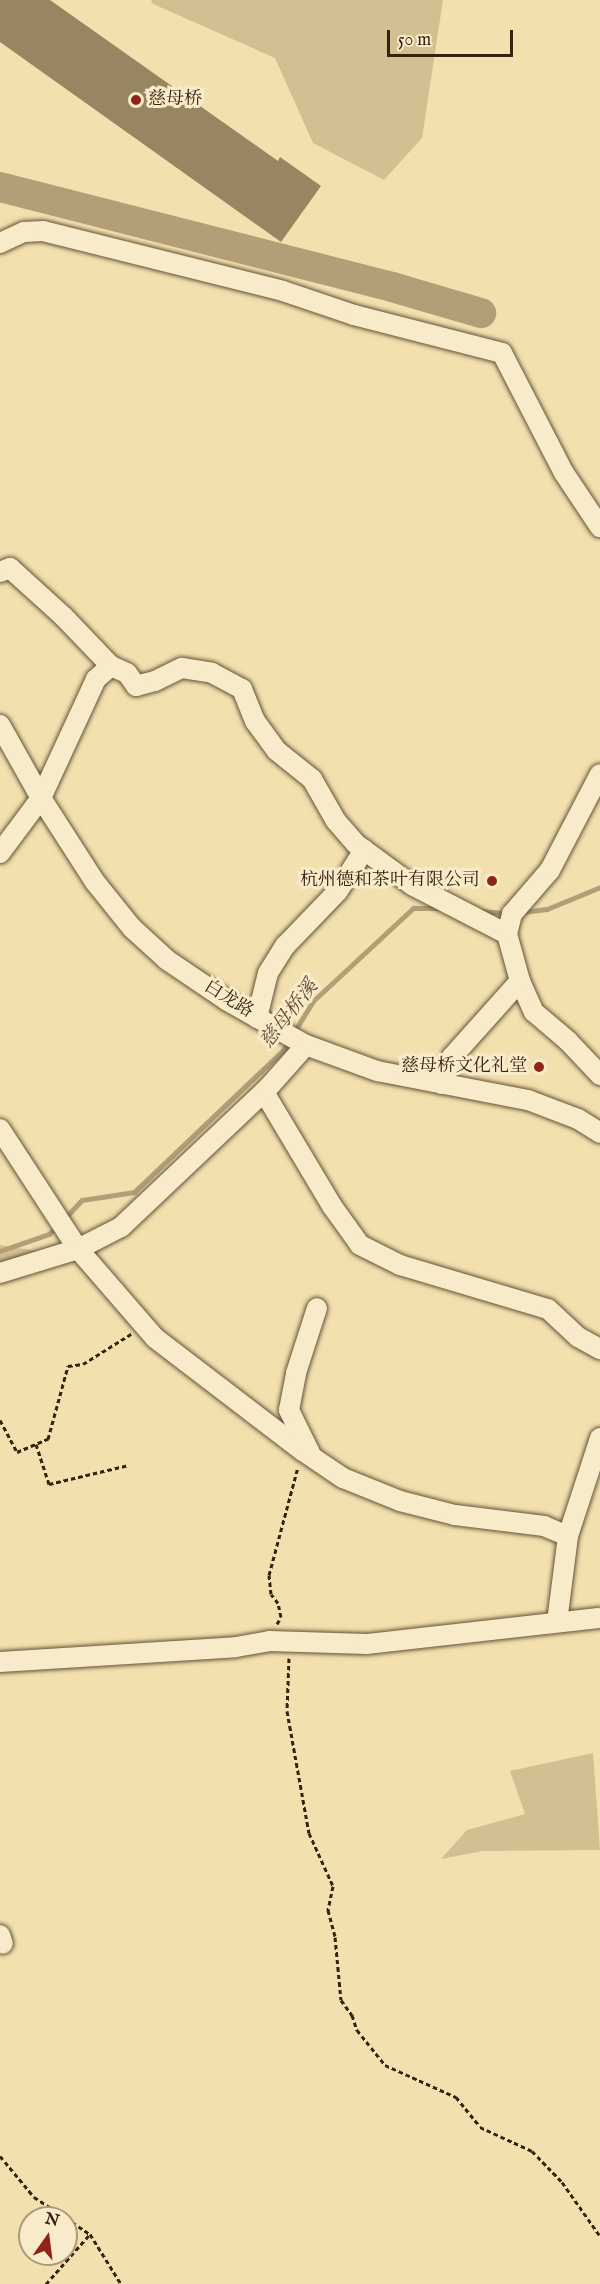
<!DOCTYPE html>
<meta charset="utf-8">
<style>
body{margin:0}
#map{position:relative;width:600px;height:2284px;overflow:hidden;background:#f2e0ae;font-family:"IM FELL English","Noto Serif SC",serif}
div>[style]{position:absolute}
.green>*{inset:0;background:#d2c093}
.stream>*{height:5px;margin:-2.5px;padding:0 2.5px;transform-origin:2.5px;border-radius:2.5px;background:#b29f78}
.river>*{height:30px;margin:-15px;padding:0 15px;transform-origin:15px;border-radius:15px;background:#b29f78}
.building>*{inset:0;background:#988562}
.path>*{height:3px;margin-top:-1.5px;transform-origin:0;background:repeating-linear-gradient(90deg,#36220f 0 4.5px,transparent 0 7.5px)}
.roads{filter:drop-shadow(0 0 2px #655237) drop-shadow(0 0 2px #655237)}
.minor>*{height:20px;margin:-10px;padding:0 10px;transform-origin:10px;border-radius:10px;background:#f7ebca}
.dots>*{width:16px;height:16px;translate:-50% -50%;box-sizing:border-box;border:3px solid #f7ebca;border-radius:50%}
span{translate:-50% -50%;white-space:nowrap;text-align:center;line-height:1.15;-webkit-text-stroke:6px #f7ebca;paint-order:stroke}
.poi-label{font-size:18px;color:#36220f}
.left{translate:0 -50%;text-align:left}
.right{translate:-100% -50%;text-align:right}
.street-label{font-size:18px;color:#36220f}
.water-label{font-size:20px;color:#614e34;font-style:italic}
.north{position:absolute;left:18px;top:2206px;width:60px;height:60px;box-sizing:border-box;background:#f7ebca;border:2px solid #aa9b7f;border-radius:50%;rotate:14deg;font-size:16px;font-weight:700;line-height:24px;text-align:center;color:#36220f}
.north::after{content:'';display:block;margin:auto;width:21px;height:27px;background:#8f2418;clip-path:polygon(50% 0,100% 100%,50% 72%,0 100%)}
.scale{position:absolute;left:387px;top:30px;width:126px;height:27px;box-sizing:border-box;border:3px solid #36220f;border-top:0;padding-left:8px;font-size:18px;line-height:21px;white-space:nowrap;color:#36220f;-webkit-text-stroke:4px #f7ebca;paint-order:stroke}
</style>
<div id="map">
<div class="green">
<div style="clip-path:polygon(151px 0,443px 0,422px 138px,384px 180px,313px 143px,275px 58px,153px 4px)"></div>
<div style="clip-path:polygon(0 1245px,37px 1251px,0 1263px)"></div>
<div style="clip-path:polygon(593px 1753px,600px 1850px,483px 1851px,441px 1859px,467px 1830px,525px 1814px,510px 1771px)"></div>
</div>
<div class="stream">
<div style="left:477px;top:911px;width:30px;rotate:4deg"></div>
<div style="left:522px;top:912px;width:25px;rotate:-7deg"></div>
<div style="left:547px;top:909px;width:57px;rotate:-22.5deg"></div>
<div style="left:64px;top:1219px;width:26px;rotate:-47deg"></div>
<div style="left:82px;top:1200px;width:53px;rotate:-8.7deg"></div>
<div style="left:134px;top:1192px;width:206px;rotate:-43.6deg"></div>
<div style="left:283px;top:1050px;width:57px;rotate:-58.5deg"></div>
<div style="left:313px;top:1001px;width:137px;rotate:-42.9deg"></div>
<div style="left:413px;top:908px;width:28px"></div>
<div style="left:0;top:1251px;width:52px;rotate:-19.1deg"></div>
<div style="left:49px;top:1234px;width:13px;rotate:-45deg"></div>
</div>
<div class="river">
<div style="left:0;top:187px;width:405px;rotate:14.3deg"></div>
<div style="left:392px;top:287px;width:93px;rotate:16.3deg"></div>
</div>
<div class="building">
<div style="clip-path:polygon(0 0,50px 0,278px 161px,280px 157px,321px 186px,281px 242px,0 42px)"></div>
</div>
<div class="path">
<div style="left:0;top:1420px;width:36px;rotate:62deg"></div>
<div style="left:17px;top:1452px;width:34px;rotate:-23deg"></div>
<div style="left:48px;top:1439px;width:76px;rotate:-74.7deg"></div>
<div style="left:68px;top:1366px;width:15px;rotate:-8deg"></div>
<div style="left:83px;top:1364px;width:57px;rotate:-32deg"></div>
<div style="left:36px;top:1444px;width:42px;rotate:72deg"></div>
<div style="left:49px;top:1484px;width:82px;rotate:-13.4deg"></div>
<div style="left:277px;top:1624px;width:8px;rotate:-60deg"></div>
<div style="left:281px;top:1617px;width:14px;rotate:-102deg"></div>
<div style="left:278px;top:1603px;width:11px;rotate:-128deg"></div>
<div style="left:271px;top:1594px;width:19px;rotate:-96deg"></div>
<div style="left:269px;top:1575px;width:112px;rotate:-75deg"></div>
<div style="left:289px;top:1658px;width:53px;rotate:92.2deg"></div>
<div style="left:287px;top:1711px;width:124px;rotate:79.8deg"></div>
<div style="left:309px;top:1833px;width:58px;rotate:65.6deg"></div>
<div style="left:333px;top:1886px;width:25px;rotate:102deg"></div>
<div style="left:328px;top:1910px;width:28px;rotate:75deg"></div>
<div style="left:335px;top:1937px;width:63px;rotate:84.6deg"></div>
<div style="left:341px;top:2000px;width:19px;rotate:54deg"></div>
<div style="left:352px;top:2015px;width:16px;rotate:72deg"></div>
<div style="left:357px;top:2030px;width:45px;rotate:51.3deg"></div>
<div style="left:385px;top:2065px;width:78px;rotate:24.3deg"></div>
<div style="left:456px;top:2097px;width:38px;rotate:51deg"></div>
<div style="left:480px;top:2127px;width:57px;rotate:24.8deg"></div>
<div style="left:532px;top:2151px;width:43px;rotate:45.9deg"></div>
<div style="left:562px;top:2182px;width:66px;rotate:54.9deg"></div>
<div style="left:0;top:2156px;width:53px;rotate:50.3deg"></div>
<div style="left:34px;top:2197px;width:38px;rotate:33deg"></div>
<div style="left:66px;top:2218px;width:29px;rotate:34deg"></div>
<div style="left:90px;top:2234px;width:59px;rotate:58.2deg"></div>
<div style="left:46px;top:2284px;width:67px;rotate:-48.7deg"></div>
</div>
<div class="roads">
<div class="minor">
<div style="left:0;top:243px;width:26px;rotate:-25deg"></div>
<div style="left:24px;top:232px;width:19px;rotate:-3deg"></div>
<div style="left:43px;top:231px;width:247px;rotate:14deg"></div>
<div style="left:283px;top:291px;width:75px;rotate:18.7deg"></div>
<div style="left:354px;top:315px;width:153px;rotate:14.4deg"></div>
<div style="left:502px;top:353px;width:135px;rotate:62.7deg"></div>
<div style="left:564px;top:473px;width:65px;rotate:56.3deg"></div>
<div style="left:0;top:572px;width:11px;rotate:-22deg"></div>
<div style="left:10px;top:568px;width:72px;rotate:42.2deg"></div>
<div style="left:63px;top:616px;width:69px;rotate:46.2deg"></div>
<div style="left:0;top:725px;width:84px;rotate:60.7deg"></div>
<div style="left:41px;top:798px;width:100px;rotate:57.3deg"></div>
<div style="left:95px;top:882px;width:59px;rotate:51.2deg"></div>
<div style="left:132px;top:928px;width:47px;rotate:42.4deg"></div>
<div style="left:167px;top:960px;width:71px;rotate:34.1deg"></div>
<div style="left:226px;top:1000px;width:92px;rotate:29.4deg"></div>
<div style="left:306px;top:1045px;width:76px;rotate:20.1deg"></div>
<div style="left:377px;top:1071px;width:154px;rotate:10.9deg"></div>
<div style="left:528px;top:1100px;width:53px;rotate:20.8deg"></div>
<div style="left:578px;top:1119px;width:26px;rotate:32deg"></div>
<div style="left:0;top:853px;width:69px;rotate:-53.3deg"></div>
<div style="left:41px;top:798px;width:131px;rotate:-65.2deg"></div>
<div style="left:96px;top:679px;width:20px;rotate:-41deg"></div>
<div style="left:111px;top:666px;width:17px;rotate:24deg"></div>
<div style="left:127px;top:673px;width:16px;rotate:55deg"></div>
<div style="left:136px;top:686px;width:20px;rotate:-15deg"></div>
<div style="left:155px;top:681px;width:30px;rotate:-26deg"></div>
<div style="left:182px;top:668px;width:30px;rotate:9deg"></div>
<div style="left:212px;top:673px;width:34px;rotate:28deg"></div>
<div style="left:242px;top:689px;width:35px;rotate:68deg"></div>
<div style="left:255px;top:721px;width:37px;rotate:54deg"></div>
<div style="left:277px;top:751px;width:45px;rotate:38.7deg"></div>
<div style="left:312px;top:779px;width:48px;rotate:60.3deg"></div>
<div style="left:336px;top:821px;width:30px;rotate:49deg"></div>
<div style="left:356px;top:844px;width:69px;rotate:36.2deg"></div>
<div style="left:412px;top:885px;width:107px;rotate:27.3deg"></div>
<div style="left:507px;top:934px;width:49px;rotate:74.5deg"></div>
<div style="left:520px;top:981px;width:34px;rotate:66deg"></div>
<div style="left:534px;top:1012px;width:45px;rotate:40.5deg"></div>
<div style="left:568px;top:1041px;width:47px;rotate:46.7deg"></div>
<div style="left:507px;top:934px;width:21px;rotate:-76deg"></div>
<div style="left:512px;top:914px;width:58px;rotate:-49.2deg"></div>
<div style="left:550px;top:870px;width:108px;rotate:-62.5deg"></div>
<div style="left:257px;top:1018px;width:46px;rotate:-76.3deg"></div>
<div style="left:268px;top:973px;width:32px;rotate:-58deg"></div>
<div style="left:285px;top:946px;width:76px;rotate:-46.1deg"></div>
<div style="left:338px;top:891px;width:49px;rotate:-57.6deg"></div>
<div style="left:442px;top:1084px;width:29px;rotate:-70deg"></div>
<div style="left:452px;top:1057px;width:102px;rotate:-48.2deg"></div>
<div style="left:264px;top:1092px;width:133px;rotate:59.2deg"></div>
<div style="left:332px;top:1206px;width:48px;rotate:54.3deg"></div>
<div style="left:360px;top:1245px;width:45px;rotate:26.6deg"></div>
<div style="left:400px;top:1265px;width:154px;rotate:16.6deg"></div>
<div style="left:548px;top:1309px;width:41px;rotate:43deg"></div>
<div style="left:578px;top:1337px;width:25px;rotate:29deg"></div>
<div style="left:0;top:1129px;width:143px;rotate:57deg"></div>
<div style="left:78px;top:1249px;width:118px;rotate:49.1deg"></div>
<div style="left:155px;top:1338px;width:186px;rotate:37.4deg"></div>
<div style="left:303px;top:1451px;width:48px;rotate:34deg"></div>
<div style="left:343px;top:1478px;width:61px;rotate:22deg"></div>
<div style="left:400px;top:1501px;width:57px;rotate:14.3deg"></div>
<div style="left:455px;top:1515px;width:90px;rotate:7deg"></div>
<div style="left:544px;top:1526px;width:26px;rotate:23deg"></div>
<div style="left:0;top:1273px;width:82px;rotate:-17.1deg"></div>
<div style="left:78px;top:1249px;width:48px;rotate:-27.1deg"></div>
<div style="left:121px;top:1227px;width:202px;rotate:-43.4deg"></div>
<div style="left:268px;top:1088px;width:57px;rotate:-48.5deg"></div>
<div style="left:311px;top:1455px;width:50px;rotate:-116.1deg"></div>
<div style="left:289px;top:1410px;width:38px;rotate:-79deg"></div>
<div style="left:296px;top:1373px;width:68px;rotate:-72.1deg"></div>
<div style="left:557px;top:1622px;width:87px;rotate:-82.7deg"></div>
<div style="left:568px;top:1536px;width:103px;rotate:-71.9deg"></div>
<div style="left:0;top:1662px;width:236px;rotate:-3.6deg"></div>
<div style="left:236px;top:1647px;width:34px;rotate:-10deg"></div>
<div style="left:269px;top:1641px;width:98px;rotate:1.8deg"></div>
<div style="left:367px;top:1644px;width:234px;rotate:-6.4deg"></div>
<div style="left:0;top:1935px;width:9px;rotate:72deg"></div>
</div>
</div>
<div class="dots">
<div style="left:136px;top:100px;background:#8f2418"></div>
<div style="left:492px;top:881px;background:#8f2418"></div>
<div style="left:539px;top:1067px;background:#8f2418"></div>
</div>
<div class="poi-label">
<span class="left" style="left:148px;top:100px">慈母桥</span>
<span class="right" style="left:480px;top:881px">杭州德和茶叶有限公司</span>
<span class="right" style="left:527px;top:1067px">慈母桥文化礼堂</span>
</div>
<div class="street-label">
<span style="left:228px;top:1000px;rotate:32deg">白龙路</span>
</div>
<div class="water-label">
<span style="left:289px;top:1014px;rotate:-52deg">慈母桥溪</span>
</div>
<div class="north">N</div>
<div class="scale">50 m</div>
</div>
